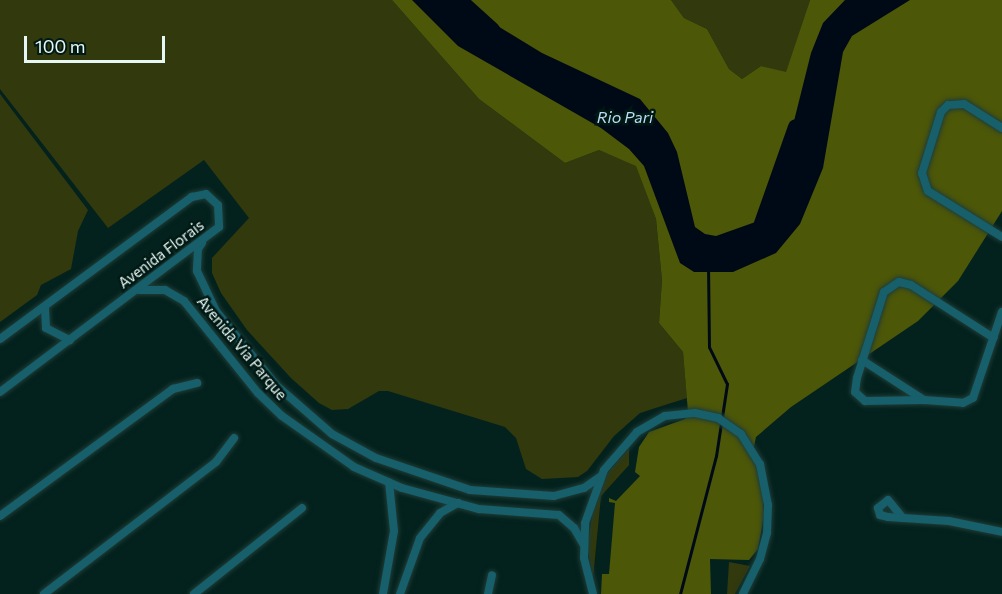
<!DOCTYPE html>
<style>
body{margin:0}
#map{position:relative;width:1002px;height:594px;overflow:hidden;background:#04221d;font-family:Commissioner,sans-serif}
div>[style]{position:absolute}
.green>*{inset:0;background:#32390c}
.forest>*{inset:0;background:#4d5708}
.water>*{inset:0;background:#000a17}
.stream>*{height:3px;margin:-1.5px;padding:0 1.5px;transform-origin:1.5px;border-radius:1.5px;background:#000a17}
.river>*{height:16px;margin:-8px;padding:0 8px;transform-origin:8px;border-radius:8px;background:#000a17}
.roads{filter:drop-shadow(0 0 2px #1f3c37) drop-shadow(0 0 2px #1f3c37)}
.minor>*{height:8px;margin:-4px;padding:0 4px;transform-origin:4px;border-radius:4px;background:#165f6b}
span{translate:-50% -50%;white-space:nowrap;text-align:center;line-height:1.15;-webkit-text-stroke:5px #001914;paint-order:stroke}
.street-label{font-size:15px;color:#e7f8f4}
.water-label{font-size:16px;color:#bcddf8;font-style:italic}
.scale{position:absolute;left:24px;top:36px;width:141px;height:27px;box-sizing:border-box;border:3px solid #e7f8f4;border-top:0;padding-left:8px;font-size:18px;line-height:21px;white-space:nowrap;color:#e7f8f4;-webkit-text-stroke:4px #001914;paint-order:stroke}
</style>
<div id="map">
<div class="green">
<div style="clip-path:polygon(0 0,392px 0,479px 99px,565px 163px,599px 150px,636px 165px,656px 219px,662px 280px,659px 323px,683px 352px,687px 398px,640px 413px,614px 436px,587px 471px,578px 477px,542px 479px,526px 469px,516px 438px,505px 427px,388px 391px,379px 391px,348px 409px,332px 410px,319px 403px,291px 378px,247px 330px,221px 293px,212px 273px,212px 258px,249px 218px,204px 160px,108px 228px,0 89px)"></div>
<div style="clip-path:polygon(671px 0,810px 0,786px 73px,761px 66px,742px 79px,729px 69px,707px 29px,684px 18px)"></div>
<div style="clip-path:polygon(0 94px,88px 210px,78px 231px,71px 269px,41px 285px,37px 295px,0 322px)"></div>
<div style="clip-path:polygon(629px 448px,629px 465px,601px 496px,593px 578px,587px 546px,594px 504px,606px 475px)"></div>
<div style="clip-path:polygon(729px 562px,750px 566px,735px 594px,727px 594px)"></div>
</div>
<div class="forest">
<div style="clip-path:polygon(392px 0,671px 0,684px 18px,707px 29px,729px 69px,742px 79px,761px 66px,786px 72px,810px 0,1002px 0,1002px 211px,958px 281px,918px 321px,791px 407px,756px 437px,753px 451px,762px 486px,764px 515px,758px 549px,749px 560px,710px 559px,711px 594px,601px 594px,602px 574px,609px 574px,615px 503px,609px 502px,609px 498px,616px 501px,640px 476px,635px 472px,639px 447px,649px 432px,685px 419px,688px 412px,683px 352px,659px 323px,662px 280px,656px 219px,636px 166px,599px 150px,565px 163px,479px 99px)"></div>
</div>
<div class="water">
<div style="clip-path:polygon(412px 0,455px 0,542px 53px,640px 99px,668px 133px,677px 152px,695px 227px,705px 234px,716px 236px,761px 220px,773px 205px,811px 53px,823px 23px,845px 0,910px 0,852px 36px,843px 52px,823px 168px,800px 224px,776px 253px,733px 272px,694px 272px,680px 263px,644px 166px,629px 149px,601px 128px,458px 46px)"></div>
</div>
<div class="stream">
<div style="left:680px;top:594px;width:143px;rotate:-75.4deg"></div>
<div style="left:716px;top:456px;width:73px;rotate:-81.3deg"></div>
<div style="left:727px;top:384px;width:41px;rotate:-115.9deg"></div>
<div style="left:709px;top:347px;width:78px;rotate:-90.7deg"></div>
</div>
<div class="river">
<div style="left:459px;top:0;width:45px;rotate:42.3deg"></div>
<div style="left:754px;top:233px;width:5px;rotate:-11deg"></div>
<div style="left:759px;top:232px;width:111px;rotate:-70.6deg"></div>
</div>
<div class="roads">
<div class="minor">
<div style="left:1002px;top:128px;width:45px;rotate:-147.7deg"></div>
<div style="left:964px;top:104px;width:16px;rotate:176deg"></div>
<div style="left:948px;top:105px;width:10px;rotate:135deg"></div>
<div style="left:941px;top:112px;width:64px;rotate:107.3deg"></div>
<div style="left:922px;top:173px;width:19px;rotate:72deg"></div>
<div style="left:928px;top:191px;width:87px;rotate:31.9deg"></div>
<div style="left:202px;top:243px;width:7px;rotate:124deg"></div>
<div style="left:198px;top:249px;width:22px;rotate:93deg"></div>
<div style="left:197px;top:271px;width:44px;rotate:64.6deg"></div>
<div style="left:216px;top:311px;width:97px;rotate:50.9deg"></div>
<div style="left:277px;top:386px;width:73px;rotate:41.1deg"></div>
<div style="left:332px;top:434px;width:50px;rotate:28.6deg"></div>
<div style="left:376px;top:458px;width:99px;rotate:18.8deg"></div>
<div style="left:470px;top:490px;width:84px;rotate:4.1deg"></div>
<div style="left:554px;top:496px;width:31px;rotate:-15deg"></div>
<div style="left:584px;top:488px;width:21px;rotate:-35deg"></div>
<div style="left:139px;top:290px;width:26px"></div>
<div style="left:165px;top:290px;width:22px;rotate:30deg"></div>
<div style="left:184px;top:301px;width:118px;rotate:51.2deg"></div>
<div style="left:258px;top:393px;width:33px;rotate:44deg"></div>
<div style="left:282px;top:416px;width:88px;rotate:35.3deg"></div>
<div style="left:354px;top:467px;width:52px;rotate:23.6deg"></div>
<div style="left:402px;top:488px;width:80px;rotate:15.3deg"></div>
<div style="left:479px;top:509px;width:80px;rotate:4.3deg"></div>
<div style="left:559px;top:515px;width:20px;rotate:41deg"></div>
<div style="left:574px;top:528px;width:20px;rotate:60deg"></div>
<div style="left:45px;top:308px;width:20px;rotate:87deg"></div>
<div style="left:46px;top:328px;width:27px;rotate:27deg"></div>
<div style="left:0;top:339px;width:239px;rotate:-36.5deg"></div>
<div style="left:192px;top:197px;width:14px;rotate:-12deg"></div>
<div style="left:206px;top:194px;width:16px;rotate:43deg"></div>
<div style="left:218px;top:205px;width:22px;rotate:87deg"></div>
<div style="left:219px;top:227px;width:274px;rotate:143deg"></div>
<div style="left:862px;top:360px;width:74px;rotate:32.8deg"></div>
<div style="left:924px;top:400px;width:59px;rotate:179deg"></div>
<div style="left:865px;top:401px;width:13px;rotate:-138deg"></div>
<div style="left:855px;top:392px;width:14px;rotate:-82deg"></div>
<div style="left:857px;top:378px;width:90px;rotate:-72.6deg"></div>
<div style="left:884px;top:292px;width:18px;rotate:-34deg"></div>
<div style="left:899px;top:282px;width:12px;rotate:14deg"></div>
<div style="left:911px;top:285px;width:98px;rotate:32.6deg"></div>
<div style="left:924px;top:400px;width:39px;rotate:4deg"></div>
<div style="left:963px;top:403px;width:11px;rotate:-27deg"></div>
<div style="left:973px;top:398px;width:91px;rotate:-71.4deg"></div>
<div style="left:0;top:516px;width:215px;rotate:-36.3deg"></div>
<div style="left:173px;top:389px;width:25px;rotate:-14deg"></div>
<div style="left:902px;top:517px;width:22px;rotate:-129deg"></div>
<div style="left:888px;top:500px;width:13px;rotate:141deg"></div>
<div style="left:878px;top:508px;width:7px;rotate:74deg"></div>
<div style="left:880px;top:515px;width:8px;rotate:14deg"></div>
<div style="left:888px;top:517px;width:61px;rotate:3.8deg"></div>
<div style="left:949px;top:521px;width:54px;rotate:11.7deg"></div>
<div style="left:44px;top:594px;width:217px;rotate:-37.5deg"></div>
<div style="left:216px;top:462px;width:30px;rotate:-53deg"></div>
<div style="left:194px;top:594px;width:138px;rotate:-38.5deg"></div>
<div style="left:383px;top:594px;width:64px;rotate:-80.1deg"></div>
<div style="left:394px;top:531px;width:49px;rotate:-95.8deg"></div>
<div style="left:400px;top:594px;width:59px;rotate:-70.3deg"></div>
<div style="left:420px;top:538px;width:32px;rotate:-51deg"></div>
<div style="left:440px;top:513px;width:21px;rotate:-29deg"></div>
<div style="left:488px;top:594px;width:19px;rotate:-78deg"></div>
<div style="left:593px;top:594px;width:37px;rotate:-104deg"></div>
<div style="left:584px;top:558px;width:35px;rotate:-88deg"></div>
<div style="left:585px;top:523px;width:56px;rotate:-70.3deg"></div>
<div style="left:604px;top:470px;width:50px;rotate:-49deg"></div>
<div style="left:637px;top:432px;width:32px;rotate:-30deg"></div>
<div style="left:665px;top:416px;width:30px;rotate:-6deg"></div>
<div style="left:695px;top:413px;width:24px;rotate:12deg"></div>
<div style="left:718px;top:418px;width:28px;rotate:35deg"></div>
<div style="left:741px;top:434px;width:36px;rotate:58deg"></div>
<div style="left:760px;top:464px;width:42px;rotate:79deg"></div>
<div style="left:768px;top:505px;width:28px;rotate:92deg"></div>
<div style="left:767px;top:533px;width:27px;rotate:105deg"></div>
<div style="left:760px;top:559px;width:39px;rotate:116deg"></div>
</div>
</div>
<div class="street-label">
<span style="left:161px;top:254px;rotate:-37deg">Avenida Florais</span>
<span style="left:242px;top:348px;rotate:50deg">Avenida Via Parque</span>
</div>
<div class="water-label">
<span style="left:625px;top:117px">Rio Pari</span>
</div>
<div class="scale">100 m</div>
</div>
